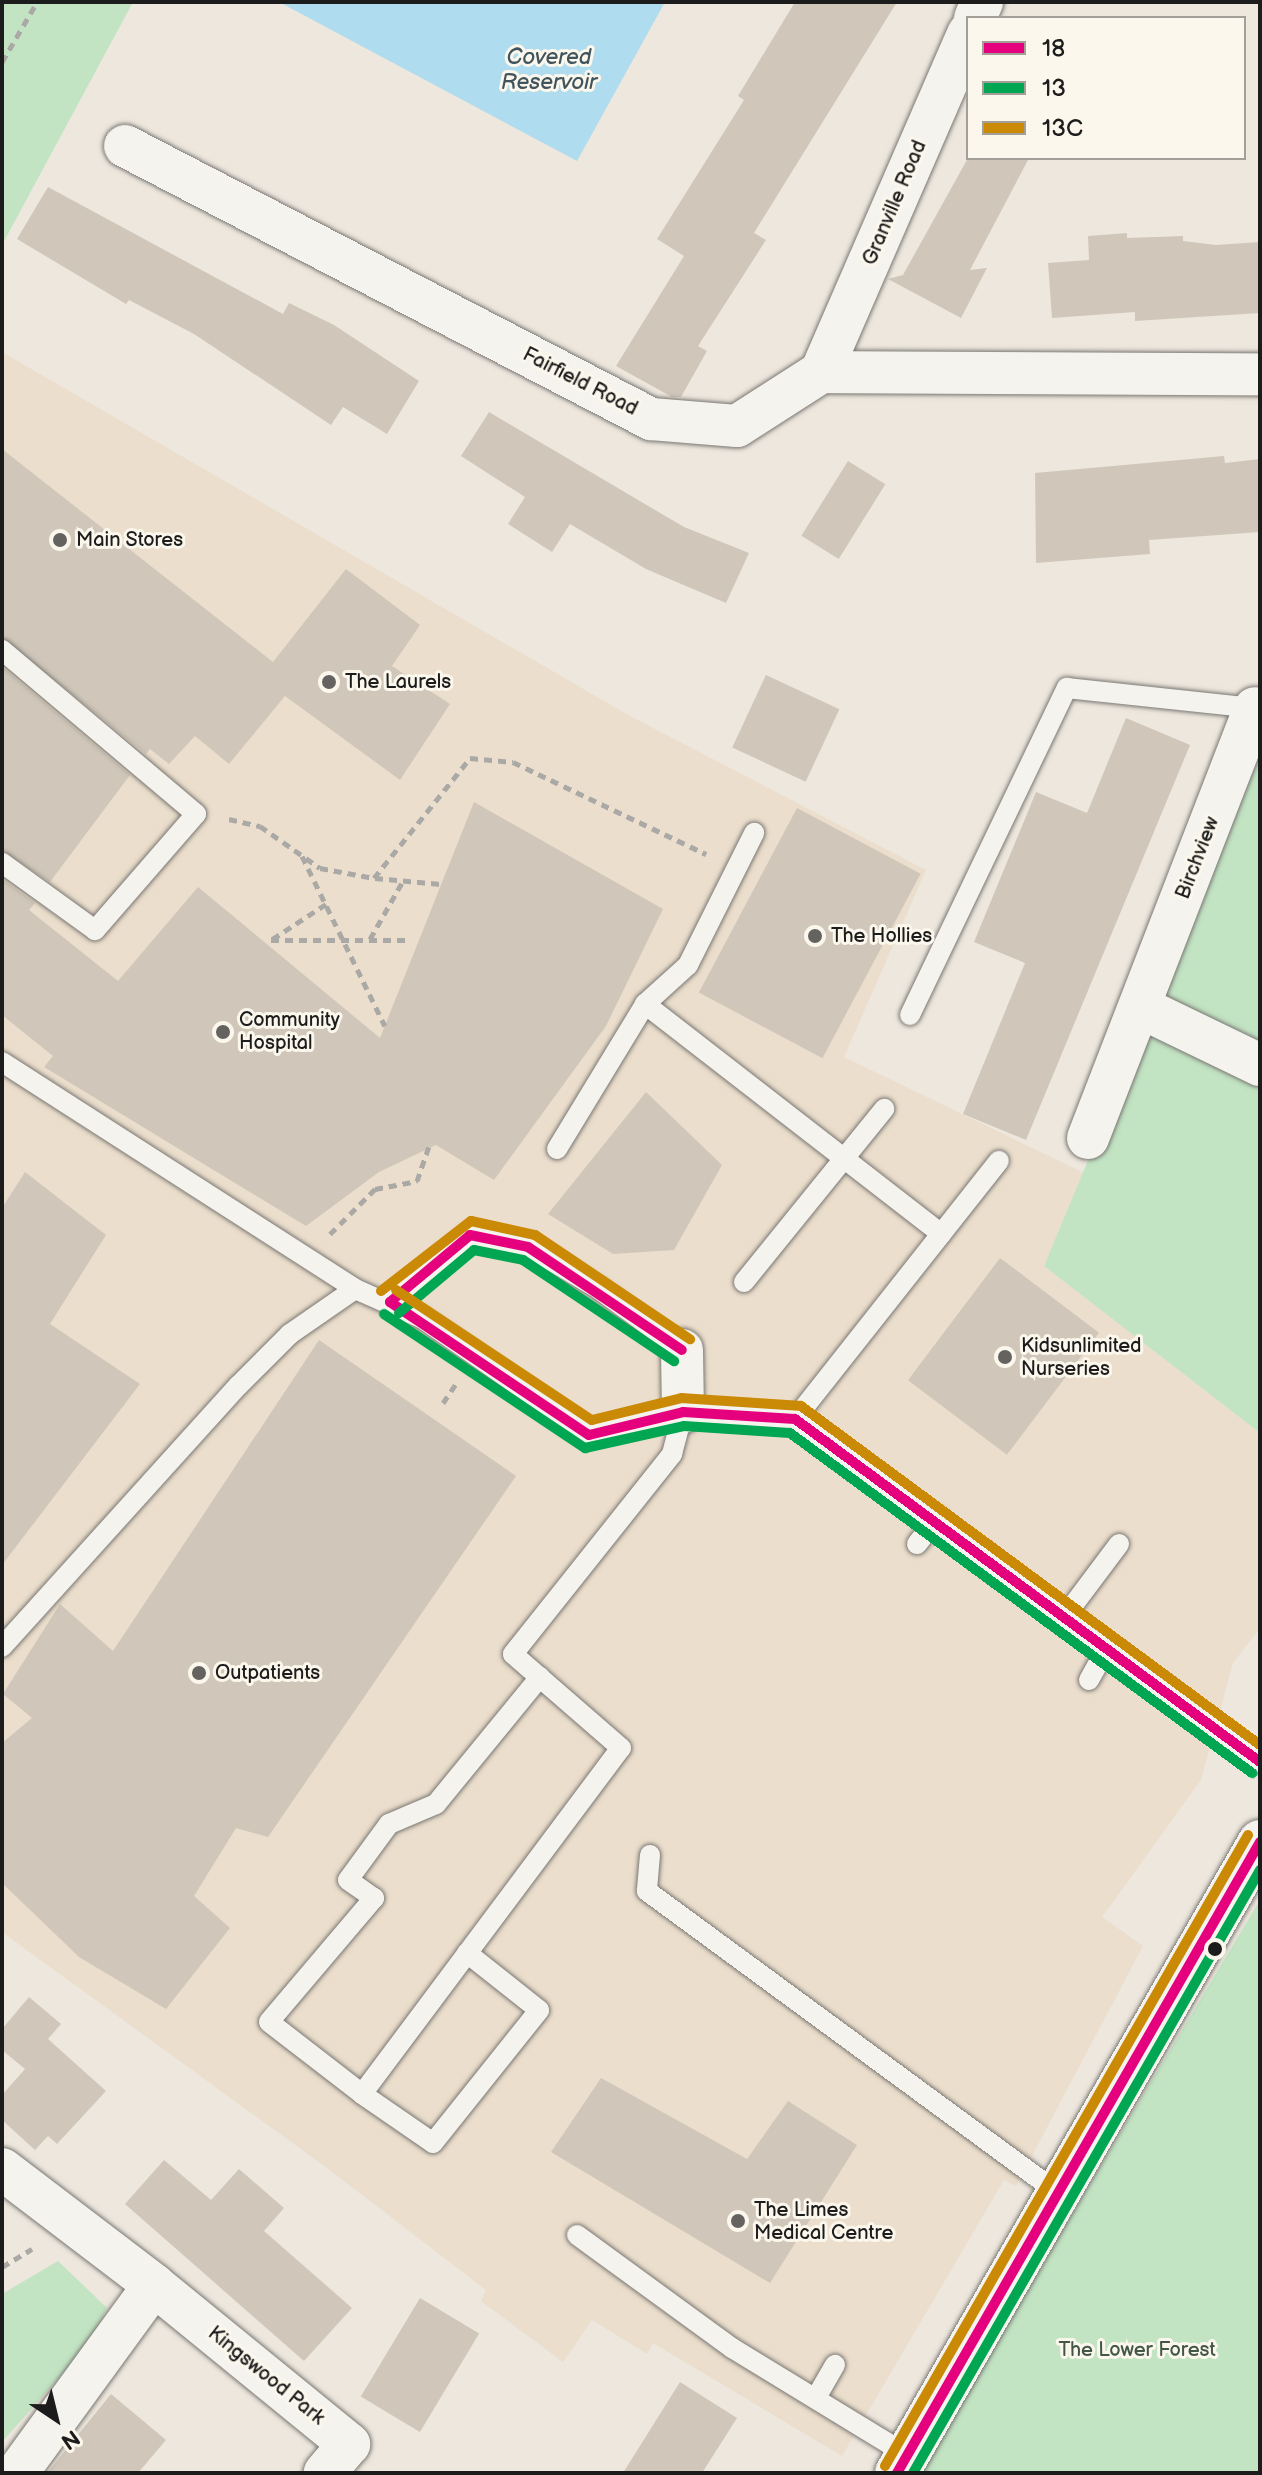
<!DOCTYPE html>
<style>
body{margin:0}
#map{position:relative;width:1262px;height:2475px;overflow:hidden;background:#ede7dd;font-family:"Balsamiq Sans",sans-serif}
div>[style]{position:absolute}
.built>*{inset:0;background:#ebdecc}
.green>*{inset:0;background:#c2e4c3}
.water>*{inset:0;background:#afdcee}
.building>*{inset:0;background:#d0c7ba;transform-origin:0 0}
.path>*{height:5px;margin-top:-2.5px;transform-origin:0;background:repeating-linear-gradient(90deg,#aba9a6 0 8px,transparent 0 14px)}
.roads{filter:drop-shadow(0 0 2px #7a7773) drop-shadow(0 0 2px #7a7773)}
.lane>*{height:20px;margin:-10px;padding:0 10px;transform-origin:10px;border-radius:10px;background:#f5f3ee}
.street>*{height:42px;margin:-21px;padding:0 21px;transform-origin:21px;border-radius:21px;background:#f5f3ee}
.secondary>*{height:44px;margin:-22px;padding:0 22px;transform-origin:22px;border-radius:22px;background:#f5f3ee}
.bus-1>*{height:10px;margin:-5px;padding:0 5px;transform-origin:5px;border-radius:5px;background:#e5007d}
.bus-2>*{height:10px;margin:-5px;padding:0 5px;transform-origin:5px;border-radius:5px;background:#00a651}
.bus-3>*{height:10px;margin:-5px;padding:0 5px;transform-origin:5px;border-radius:5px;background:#cb8a06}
.dots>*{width:22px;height:22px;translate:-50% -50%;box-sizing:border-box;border:4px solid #fbf7ec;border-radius:50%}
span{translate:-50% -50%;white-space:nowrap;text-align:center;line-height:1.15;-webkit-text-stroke:6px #fbf7ec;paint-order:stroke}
.street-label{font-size:20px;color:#1c1c1c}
.poi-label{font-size:20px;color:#1c1c1c}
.left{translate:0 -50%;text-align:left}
.park-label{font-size:20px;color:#435748}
.water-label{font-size:22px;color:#40545d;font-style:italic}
.frame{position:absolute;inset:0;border:4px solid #1c1c1c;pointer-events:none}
.legend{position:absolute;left:966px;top:16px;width:280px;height:144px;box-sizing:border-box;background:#fbf7ec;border:2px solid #a29f99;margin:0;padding:10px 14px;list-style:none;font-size:24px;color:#1c1c1c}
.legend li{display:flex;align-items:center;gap:16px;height:40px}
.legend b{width:40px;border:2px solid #a29f99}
.north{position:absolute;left:16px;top:2379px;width:80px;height:80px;-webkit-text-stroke:6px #fbf7ec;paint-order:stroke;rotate:145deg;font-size:22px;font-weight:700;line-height:32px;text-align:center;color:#1c1c1c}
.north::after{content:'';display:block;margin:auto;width:28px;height:36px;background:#1c1c1c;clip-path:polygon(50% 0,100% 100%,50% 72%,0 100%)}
</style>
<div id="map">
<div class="built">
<div style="clip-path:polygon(2px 352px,630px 716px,926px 870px,844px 1057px,1086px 1174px,1044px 1266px,1260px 1433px,1260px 1628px,1233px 1663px,1201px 1780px,1102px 1917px,1143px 1946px,1016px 2186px,1004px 2180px,842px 2456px,653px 2343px,647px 2354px,592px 2320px,563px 2362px,481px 2301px,486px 2290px,327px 2168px,2px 1932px)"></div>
</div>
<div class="green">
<div style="clip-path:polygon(2px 2px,133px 2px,2px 245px)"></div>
<div style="clip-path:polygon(1260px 748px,1260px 1433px,1044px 1266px)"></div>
<div style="clip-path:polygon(1260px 1900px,1260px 2473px,919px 2473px,1140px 2100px)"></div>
<div style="clip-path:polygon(58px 2261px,107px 2308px,89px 2344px,2px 2442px,2px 2294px)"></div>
</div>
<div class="water">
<div style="clip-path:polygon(279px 2px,665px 2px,577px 161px)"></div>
</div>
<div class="building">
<div style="clip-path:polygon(795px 2px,897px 2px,754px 233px,766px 240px,698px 346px,707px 351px,681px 397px,672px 397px,616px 366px,684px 256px,657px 239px,744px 100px,738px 96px)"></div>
<div style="clip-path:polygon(968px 158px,1029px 158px,970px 270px,987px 268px,961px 318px,888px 279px,903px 275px)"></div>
<div style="clip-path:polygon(48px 187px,283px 314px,289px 303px,334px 325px,419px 381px,387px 434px,343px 407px,331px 425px,194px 334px,129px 300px,126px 304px,17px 239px)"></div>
<div style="clip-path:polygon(1127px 233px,1127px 238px,1183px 236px,1183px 241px,1216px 245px,1260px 242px,1260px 313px,1135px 321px,1135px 312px,1052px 318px,1048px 263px,1089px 260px,1088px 236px)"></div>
<div style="clip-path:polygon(489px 412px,684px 527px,749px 553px,726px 603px,646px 569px,570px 524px,552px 552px,508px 524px,525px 497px,461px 456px)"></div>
<div style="clip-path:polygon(2px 449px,273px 662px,346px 569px,420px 625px,392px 666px,450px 704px,400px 780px,285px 696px,229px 764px,195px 736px,169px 764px,150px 749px,146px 754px,2px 637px)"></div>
<div style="clip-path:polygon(1224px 456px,1225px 463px,1260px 459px,1260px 532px,1149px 540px,1150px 554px,1036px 563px,1035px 473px)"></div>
<div style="left:848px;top:461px;width:44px;height:88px;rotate:32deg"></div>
<div style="clip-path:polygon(2px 667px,130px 775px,50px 882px,2px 850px)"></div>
<div style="left:766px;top:675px;width:81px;height:80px;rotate:25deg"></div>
<div style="clip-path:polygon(1126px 718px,1190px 745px,1026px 1140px,963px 1114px,1025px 963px,974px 942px,1036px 792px,1087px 813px)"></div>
<div style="clip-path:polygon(474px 802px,663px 909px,606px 1026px,494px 1180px,436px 1145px,379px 1172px,306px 1226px,44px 1067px,53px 1056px,2px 1015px,2px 879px,35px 903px,29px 910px,118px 981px,198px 887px,380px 1038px)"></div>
<div style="left:797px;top:808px;width:140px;height:209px;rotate:28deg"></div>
<div style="clip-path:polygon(646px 1092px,722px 1165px,674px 1250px,613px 1254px,548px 1214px)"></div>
<div style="clip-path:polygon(25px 1172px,106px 1235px,50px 1324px,140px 1384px,2px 1565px,2px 1208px)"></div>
<div style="left:1000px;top:1258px;width:124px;height:153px;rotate:37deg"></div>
<div style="clip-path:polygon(319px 1340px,516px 1476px,268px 1837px,236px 1828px,194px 1896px,230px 1928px,166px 2009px,79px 1957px,2px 1883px,2px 1743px,32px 1718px,3px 1694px,60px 1604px,113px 1651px)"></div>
<div style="clip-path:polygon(29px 1997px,61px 2024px,48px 2039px,106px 2091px,57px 2144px,48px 2136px,35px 2150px,2px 2120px,2px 2095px,25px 2069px,2px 2050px,2px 2029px)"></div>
<div style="clip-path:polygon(601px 2078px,747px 2159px,788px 2101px,857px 2145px,770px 2283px,551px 2152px)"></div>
<div style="clip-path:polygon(164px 2160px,211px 2200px,239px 2169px,284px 2208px,264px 2231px,352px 2308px,304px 2361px,125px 2204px)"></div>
<div style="left:420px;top:2298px;width:69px;height:115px;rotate:31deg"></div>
<div style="clip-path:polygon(680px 2382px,737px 2418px,702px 2473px,623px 2473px)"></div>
<div style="clip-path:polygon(111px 2394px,166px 2440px,138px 2473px,47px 2473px)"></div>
</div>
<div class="path">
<div style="left:2px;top:62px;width:69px;rotate:-59.7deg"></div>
<div style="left:229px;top:819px;width:32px;rotate:13deg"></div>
<div style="left:260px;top:826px;width:73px;rotate:35deg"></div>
<div style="left:320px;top:868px;width:55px;rotate:10.5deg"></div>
<div style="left:374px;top:878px;width:154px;rotate:-51.3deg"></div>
<div style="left:470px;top:758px;width:43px;rotate:5.3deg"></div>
<div style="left:513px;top:762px;width:214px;rotate:25.5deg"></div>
<div style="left:302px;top:856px;width:189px;rotate:64deg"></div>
<div style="left:375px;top:878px;width:66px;rotate:5.2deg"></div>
<div style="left:326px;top:904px;width:66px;rotate:146.8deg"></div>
<div style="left:271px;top:940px;width:137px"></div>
<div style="left:370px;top:939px;width:67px;rotate:-60.4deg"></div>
<div style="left:330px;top:1234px;width:64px;rotate:-45deg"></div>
<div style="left:375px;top:1189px;width:43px;rotate:-10.8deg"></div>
<div style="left:417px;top:1181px;width:37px;rotate:-71deg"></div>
<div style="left:443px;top:1403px;width:23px;rotate:-56deg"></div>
<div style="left:2px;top:2267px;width:35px;rotate:-31deg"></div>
</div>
<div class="roads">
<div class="lane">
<div style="left:2px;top:650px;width:254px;rotate:40.2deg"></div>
<div style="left:196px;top:814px;width:154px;rotate:131deg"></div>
<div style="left:95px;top:930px;width:115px;rotate:-144.2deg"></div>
<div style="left:645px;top:1004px;width:375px;rotate:37.8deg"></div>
<div style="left:910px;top:1015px;width:363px;rotate:-64.4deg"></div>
<div style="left:1067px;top:688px;width:189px;rotate:6.1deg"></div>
<div style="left:2px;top:1062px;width:420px;rotate:32.7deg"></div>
<div style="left:355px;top:1289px;width:74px;rotate:23.8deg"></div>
<div style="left:423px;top:1319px;width:203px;rotate:34.9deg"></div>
<div style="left:589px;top:1435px;width:97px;rotate:-13.7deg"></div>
<div style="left:683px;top:1412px;width:112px;rotate:3.6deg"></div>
<div style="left:795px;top:1419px;width:578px;rotate:36.41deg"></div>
<div style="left:557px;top:1149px;width:170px;rotate:-58.7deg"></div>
<div style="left:645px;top:1004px;width:58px;rotate:-42.2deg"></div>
<div style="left:688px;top:965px;width:148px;rotate:-63.4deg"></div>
<div style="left:744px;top:1282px;width:223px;rotate:-51deg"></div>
<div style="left:390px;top:1302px;width:104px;rotate:-39.9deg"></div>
<div style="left:470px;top:1235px;width:59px;rotate:11.7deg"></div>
<div style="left:528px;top:1247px;width:84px;rotate:30.8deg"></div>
<div style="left:600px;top:1290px;width:102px;rotate:36.2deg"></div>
<div style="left:795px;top:1419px;width:329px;rotate:-51.7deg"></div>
<div style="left:917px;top:1544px;width:33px;rotate:-52deg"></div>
<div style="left:1065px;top:1616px;width:90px;rotate:-53.1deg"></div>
<div style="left:2px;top:1647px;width:352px;rotate:-47.9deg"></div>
<div style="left:238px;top:1386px;width:74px;rotate:-45deg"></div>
<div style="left:290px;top:1334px;width:79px;rotate:-34.7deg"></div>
<div style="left:540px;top:1677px;width:164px;rotate:129.3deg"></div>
<div style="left:436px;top:1804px;width:51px;rotate:156.9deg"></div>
<div style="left:389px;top:1824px;width:69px;rotate:126.2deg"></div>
<div style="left:348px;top:1880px;width:32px;rotate:35deg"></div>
<div style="left:374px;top:1898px;width:162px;rotate:130.3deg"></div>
<div style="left:269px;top:2022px;width:118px;rotate:37.7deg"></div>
<div style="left:362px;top:2094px;width:432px;rotate:-53.2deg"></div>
<div style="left:621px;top:1748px;width:143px;rotate:-139deg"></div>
<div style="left:513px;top:1654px;width:256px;rotate:-51.5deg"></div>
<div style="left:672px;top:1454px;width:43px;rotate:-75.3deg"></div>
<div style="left:1089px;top:1680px;width:37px;rotate:-61deg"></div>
<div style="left:650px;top:1855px;width:36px;rotate:95deg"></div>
<div style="left:647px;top:1891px;width:514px;rotate:36.29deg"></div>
<div style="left:362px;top:2094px;width:86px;rotate:34.6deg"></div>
<div style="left:433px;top:2143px;width:170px;rotate:-51.4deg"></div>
<div style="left:539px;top:2010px;width:92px;rotate:-141.6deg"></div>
<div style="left:577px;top:2235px;width:192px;rotate:36.1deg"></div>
<div style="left:732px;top:2348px;width:205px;rotate:31.4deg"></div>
<div style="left:817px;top:2396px;width:36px;rotate:-60deg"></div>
</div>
<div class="street">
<div style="left:975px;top:18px;width:17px;rotate:-66deg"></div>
<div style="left:125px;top:146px;width:593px;rotate:27.43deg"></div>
<div style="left:651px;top:419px;width:86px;rotate:4.7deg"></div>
<div style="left:737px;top:426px;width:100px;rotate:-32.7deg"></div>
<div style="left:821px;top:372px;width:439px;rotate:0.3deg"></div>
<div style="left:821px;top:372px;width:369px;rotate:-66.5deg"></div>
<div style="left:1142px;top:1008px;width:131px;rotate:25.8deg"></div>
<div style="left:1088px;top:1138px;width:461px;rotate:-68.8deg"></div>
<div style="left:682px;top:1350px;width:62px;rotate:89.1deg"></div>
<div style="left:2px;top:2169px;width:191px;rotate:37.3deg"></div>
<div style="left:154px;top:2285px;width:233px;rotate:126.1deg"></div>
<div style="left:154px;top:2285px;width:252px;rotate:39.2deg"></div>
<div style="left:349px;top:2444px;width:38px;rotate:130deg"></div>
</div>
<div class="secondary">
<div style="left:897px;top:2473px;width:728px;rotate:-60.09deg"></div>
</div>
</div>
<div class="bus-1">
<div style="left:390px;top:1302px;width:239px;rotate:33.8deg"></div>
<div style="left:589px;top:1435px;width:97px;rotate:-13.7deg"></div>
<div style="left:683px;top:1412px;width:112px;rotate:3.6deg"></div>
<div style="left:795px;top:1419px;width:578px;rotate:36.41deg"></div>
<div style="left:390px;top:1302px;width:104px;rotate:-39.9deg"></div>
<div style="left:470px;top:1235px;width:59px;rotate:11.7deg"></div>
<div style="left:528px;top:1247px;width:185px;rotate:33.8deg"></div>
<div style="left:897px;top:2473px;width:728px;rotate:-60.09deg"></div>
</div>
<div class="bus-2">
<div style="left:399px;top:1313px;width:98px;rotate:-40deg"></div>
<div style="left:474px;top:1250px;width:50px;rotate:11.5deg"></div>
<div style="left:523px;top:1260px;width:182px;rotate:33.8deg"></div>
<div style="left:384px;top:1314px;width:242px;rotate:33.7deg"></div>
<div style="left:585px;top:1448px;width:101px;rotate:-12.5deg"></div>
<div style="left:684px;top:1426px;width:106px;rotate:3.8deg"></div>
<div style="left:790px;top:1433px;width:574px;rotate:36.35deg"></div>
<div style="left:913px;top:2473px;width:696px;rotate:-60.08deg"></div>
</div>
<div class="bus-3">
<div style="left:396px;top:1290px;width:235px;rotate:33.6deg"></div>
<div style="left:592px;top:1420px;width:93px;rotate:-13.7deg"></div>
<div style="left:682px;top:1398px;width:119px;rotate:3.8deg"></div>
<div style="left:801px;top:1406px;width:571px;rotate:36.45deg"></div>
<div style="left:381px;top:1291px;width:114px;rotate:-37.9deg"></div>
<div style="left:471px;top:1221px;width:66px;rotate:12.3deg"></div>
<div style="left:535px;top:1235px;width:187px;rotate:33.9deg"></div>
<div style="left:885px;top:2466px;width:728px;rotate:-60.09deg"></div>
</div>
<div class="dots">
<div style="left:60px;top:540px;background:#656360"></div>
<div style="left:329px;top:682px;background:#656360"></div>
<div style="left:815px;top:936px;background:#656360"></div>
<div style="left:223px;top:1032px;background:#656360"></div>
<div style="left:1005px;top:1357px;background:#656360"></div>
<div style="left:199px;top:1673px;background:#656360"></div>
<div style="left:1215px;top:1949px;background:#1c1c1c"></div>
<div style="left:738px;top:2221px;background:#656360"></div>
</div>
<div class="street-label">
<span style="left:895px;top:203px;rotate:-67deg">Granville Road</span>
<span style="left:580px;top:382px;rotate:27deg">Fairfield Road</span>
<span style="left:1198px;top:858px;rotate:-69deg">Birchview</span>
<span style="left:266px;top:2376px;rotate:39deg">Kingswood Park</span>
</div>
<div class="poi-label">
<span class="left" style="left:76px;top:540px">Main Stores</span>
<span class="left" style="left:345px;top:682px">The Laurels</span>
<span class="left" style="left:831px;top:936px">The Hollies</span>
<span class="left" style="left:239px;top:1032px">Community<br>Hospital</span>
<span class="left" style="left:1021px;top:1358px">Kidsunlimited<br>Nurseries</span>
<span class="left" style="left:215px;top:1673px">Outpatients</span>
<span class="left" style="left:754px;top:2222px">The Limes<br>Medical Centre</span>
</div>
<div class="park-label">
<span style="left:1137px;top:2350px">The Lower Forest</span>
</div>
<div class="water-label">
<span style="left:549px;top:70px">Covered<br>Reservoir</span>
</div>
<div class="frame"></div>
<ul class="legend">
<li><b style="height:10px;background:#e5007d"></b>18</li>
<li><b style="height:10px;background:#00a651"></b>13</li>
<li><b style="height:10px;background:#cb8a06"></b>13C</li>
</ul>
<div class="north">N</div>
</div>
